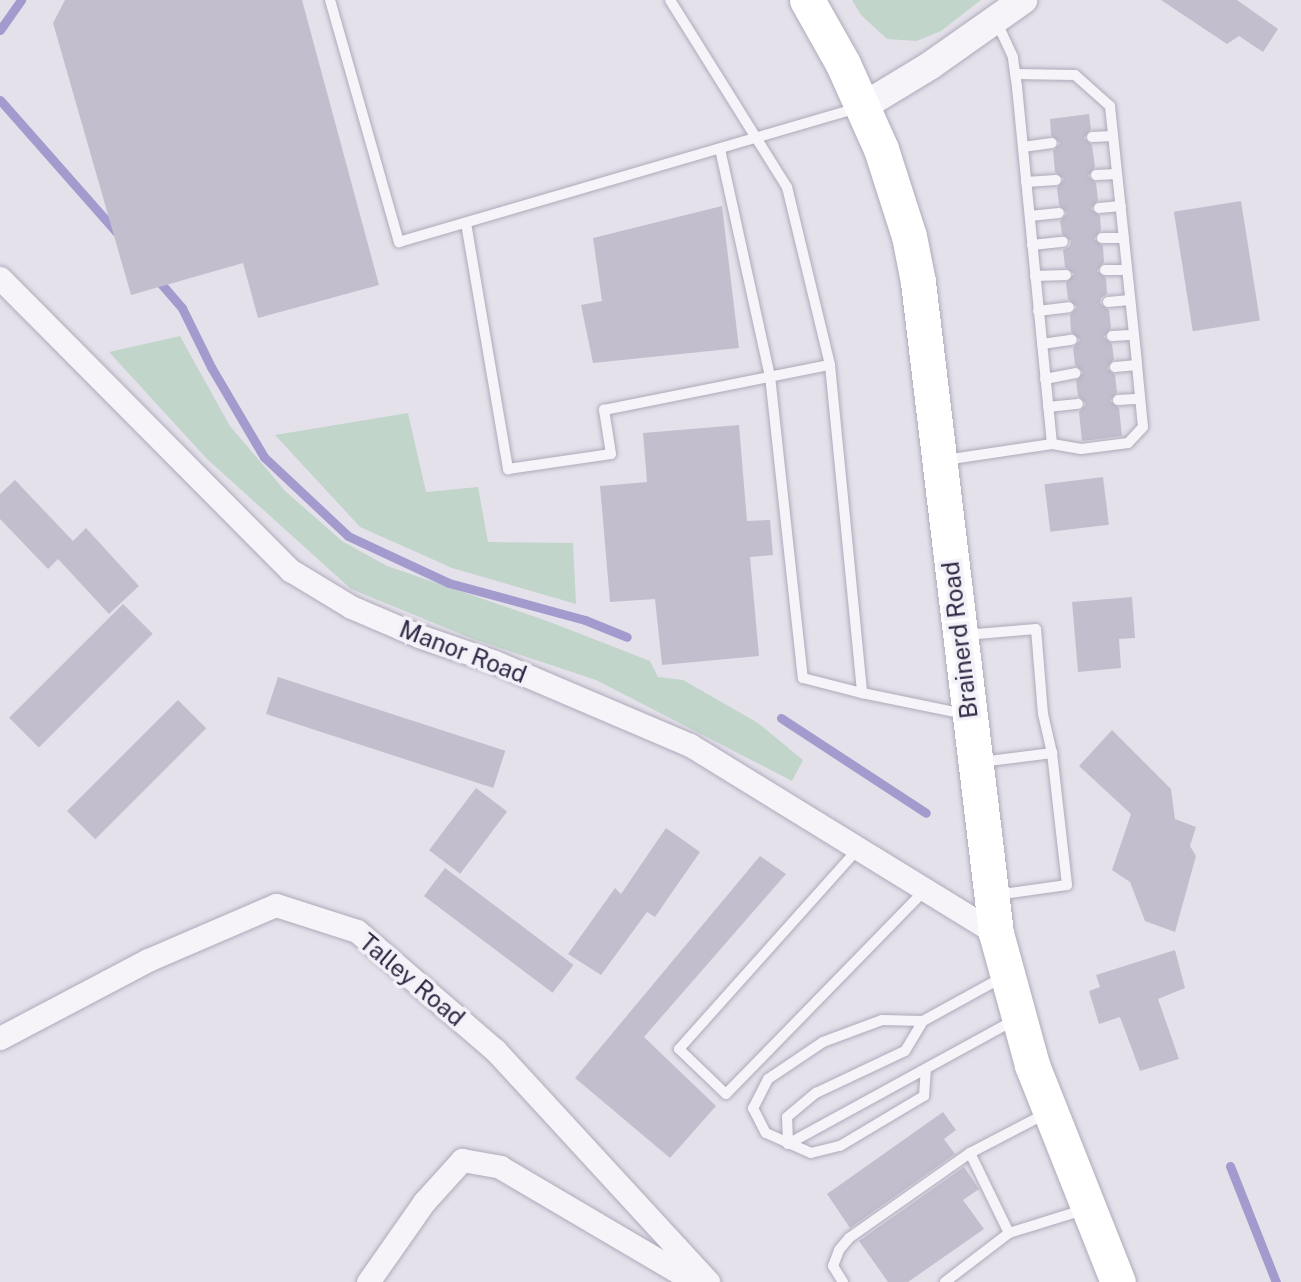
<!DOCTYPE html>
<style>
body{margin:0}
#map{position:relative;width:1301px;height:1282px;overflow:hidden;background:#e4e1eb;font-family:"Public Sans",sans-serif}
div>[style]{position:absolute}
.green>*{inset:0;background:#c2d5ca}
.stream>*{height:9px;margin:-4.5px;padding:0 4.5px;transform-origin:4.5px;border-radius:4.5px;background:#a39acd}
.building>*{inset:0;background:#c3bece;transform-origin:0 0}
.roads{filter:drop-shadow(0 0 2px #aeaab9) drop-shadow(0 0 2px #aeaab9)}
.service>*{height:10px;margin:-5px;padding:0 5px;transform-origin:5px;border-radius:5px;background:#f6f4f9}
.minor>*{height:23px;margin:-11.5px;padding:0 11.5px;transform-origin:11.5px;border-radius:11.5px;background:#f6f4f9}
.tertiary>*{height:28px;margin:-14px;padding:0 14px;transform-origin:14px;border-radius:14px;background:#f6f4f9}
.primary>*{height:35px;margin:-17.5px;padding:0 17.5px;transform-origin:17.5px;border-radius:17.5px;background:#fff}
span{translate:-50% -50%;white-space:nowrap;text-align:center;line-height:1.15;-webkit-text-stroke:7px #f3f1f8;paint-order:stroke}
.street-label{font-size:24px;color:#302844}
</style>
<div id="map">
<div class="green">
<div style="clip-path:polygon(852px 0,981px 0,941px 31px,917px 41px,887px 39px,861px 15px)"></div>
<div style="clip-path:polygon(180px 336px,230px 426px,285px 491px,342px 541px,387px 566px,550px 622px,650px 661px,658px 677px,683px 680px,758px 723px,803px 760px,792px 781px,596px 680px,473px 639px,351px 589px,207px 459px,109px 352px)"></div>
<div style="clip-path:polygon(408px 413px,426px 492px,478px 487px,488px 542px,573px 543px,576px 604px,452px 568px,360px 527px,275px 435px)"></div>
</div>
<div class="stream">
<div style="left:0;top:30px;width:37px;rotate:-55deg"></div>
<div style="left:0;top:100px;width:179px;rotate:48.6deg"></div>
<div style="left:157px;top:279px;width:38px;rotate:49deg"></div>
<div style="left:182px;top:308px;width:66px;rotate:63.8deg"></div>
<div style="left:211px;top:367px;width:104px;rotate:59.5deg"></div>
<div style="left:264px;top:457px;width:115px;rotate:43.2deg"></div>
<div style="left:348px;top:536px;width:111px;rotate:25deg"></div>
<div style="left:449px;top:583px;width:141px;rotate:15.2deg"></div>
<div style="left:585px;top:620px;width:45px;rotate:22deg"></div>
<div style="left:781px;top:718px;width:173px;rotate:33.2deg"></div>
<div style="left:1230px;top:1166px;width:125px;rotate:68.4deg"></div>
</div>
<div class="building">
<div style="clip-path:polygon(65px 0,302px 0,379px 285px,258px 318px,243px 263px,131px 295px,53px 23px)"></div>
<div style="clip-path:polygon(1161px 0,1237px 0,1278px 29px,1263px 52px,1239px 36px,1227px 44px)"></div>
<div style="clip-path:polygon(1089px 114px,1091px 129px,1084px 138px,1092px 145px,1095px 167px,1088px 176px,1096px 183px,1098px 200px,1091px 209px,1100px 216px,1101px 230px,1094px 239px,1103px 246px,1104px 262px,1097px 271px,1106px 278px,1107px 294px,1101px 298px,1100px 303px,1109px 310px,1111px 328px,1104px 337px,1112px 344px,1114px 359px,1107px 368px,1115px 375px,1117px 392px,1110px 401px,1119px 408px,1122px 436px,1082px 441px,1079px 412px,1086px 404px,1078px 396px,1076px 381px,1083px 372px,1075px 365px,1073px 348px,1080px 340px,1071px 332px,1070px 315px,1077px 307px,1068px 299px,1066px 283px,1074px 274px,1065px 267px,1063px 250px,1070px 246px,1071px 241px,1062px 234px,1060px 221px,1067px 213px,1059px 205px,1057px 188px,1064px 179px,1055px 172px,1053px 151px,1060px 143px,1051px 135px,1050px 119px)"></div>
<div style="left:1241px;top:201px;width:121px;height:68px;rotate:81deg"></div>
<div style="clip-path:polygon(722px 206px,739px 348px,593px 363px,581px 305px,602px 301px,593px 238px)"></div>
<div style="clip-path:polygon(739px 425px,747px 521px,770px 520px,773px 555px,750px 557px,759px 656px,662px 665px,655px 599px,610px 602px,600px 486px,647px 482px,643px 433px)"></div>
<div style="left:1103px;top:477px;width:48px;height:59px;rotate:83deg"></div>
<div style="clip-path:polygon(15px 480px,73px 541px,86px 528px,139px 586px,109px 614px,58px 559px,48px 569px,0 519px,0 494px)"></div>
<div style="clip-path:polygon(1132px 597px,1135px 638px,1119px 639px,1121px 668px,1078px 672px,1072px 602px)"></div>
<div style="left:123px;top:604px;width:42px;height:161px;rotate:45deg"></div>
<div style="left:278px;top:677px;width:239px;height:39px;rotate:18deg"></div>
<div style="left:178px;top:700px;width:40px;height:157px;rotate:45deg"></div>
<div style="clip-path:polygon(1112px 730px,1171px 789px,1175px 819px,1196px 827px,1190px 846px,1196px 856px,1175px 932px,1145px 921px,1130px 882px,1112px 870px,1131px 814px,1079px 766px)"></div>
<div style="left:476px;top:788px;width:39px;height:78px;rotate:37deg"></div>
<div style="clip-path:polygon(666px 828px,700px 852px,655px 917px,647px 912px,601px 975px,568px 954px,615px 888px,621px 894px)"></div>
<div style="clip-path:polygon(760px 856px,786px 874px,644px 1037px,716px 1106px,670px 1158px,575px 1078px)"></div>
<div style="left:445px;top:868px;width:161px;height:35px;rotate:37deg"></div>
<div style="clip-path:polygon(1175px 950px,1185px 988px,1158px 999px,1179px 1059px,1140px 1071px,1120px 1017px,1099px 1024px,1089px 991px,1100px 987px,1096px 975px)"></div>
<div style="clip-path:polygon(943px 1112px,956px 1130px,944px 1139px,955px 1154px,850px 1228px,827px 1194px)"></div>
<div style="clip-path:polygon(964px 1167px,979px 1189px,963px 1200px,984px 1229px,908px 1282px,888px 1282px,859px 1241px)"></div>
</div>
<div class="roads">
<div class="service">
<div style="left:330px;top:0;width:252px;rotate:74.1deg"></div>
<div style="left:399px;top:242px;width:478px;rotate:-16.3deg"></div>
<div style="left:670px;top:0;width:221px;rotate:58deg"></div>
<div style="left:787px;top:187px;width:183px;rotate:76.4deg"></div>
<div style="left:830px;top:365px;width:330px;rotate:84.4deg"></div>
<div style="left:862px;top:693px;width:104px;rotate:11.6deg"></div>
<div style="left:1015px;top:74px;width:60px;rotate:1deg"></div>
<div style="left:1075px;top:75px;width:47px;rotate:41.5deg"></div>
<div style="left:1110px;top:106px;width:260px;rotate:84deg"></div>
<div style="left:1137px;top:365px;width:62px;rotate:84.5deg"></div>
<div style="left:1143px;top:427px;width:22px;rotate:133deg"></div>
<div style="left:1128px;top:443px;width:47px;rotate:172.7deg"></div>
<div style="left:1081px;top:449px;width:29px;rotate:-170deg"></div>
<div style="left:1092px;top:137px;width:21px;rotate:-3deg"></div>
<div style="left:1023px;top:147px;width:29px;rotate:-8deg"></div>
<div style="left:720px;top:149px;width:232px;rotate:77.6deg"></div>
<div style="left:770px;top:376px;width:304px;rotate:83.8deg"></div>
<div style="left:803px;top:678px;width:61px;rotate:14.3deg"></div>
<div style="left:1096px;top:175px;width:21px;rotate:-3deg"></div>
<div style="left:1026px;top:182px;width:30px;rotate:-4deg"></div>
<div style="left:1099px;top:208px;width:22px;rotate:-5deg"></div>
<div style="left:1030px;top:216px;width:29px;rotate:-6deg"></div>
<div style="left:466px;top:223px;width:250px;rotate:80.3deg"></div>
<div style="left:508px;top:469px;width:104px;rotate:-8.3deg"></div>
<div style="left:611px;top:454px;width:45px;rotate:-99deg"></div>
<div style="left:604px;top:410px;width:230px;rotate:-11.3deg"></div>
<div style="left:1102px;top:238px;width:22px"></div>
<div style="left:1032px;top:245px;width:31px;rotate:-6deg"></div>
<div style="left:1105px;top:270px;width:22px"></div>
<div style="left:1035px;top:276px;width:31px;rotate:-2deg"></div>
<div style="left:1108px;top:302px;width:22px;rotate:-5deg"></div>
<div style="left:1038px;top:311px;width:31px;rotate:-7deg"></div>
<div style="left:1112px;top:336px;width:22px;rotate:-3deg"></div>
<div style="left:1042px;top:344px;width:30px;rotate:-8deg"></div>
<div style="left:1115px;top:367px;width:22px;rotate:-5deg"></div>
<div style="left:1045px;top:379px;width:31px;rotate:-11deg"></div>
<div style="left:1118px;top:400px;width:22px;rotate:-3deg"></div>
<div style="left:1048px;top:407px;width:30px;rotate:-6deg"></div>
<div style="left:945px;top:460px;width:108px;rotate:-8.5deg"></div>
<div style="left:1052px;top:444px;width:359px;rotate:-95.6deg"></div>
<div style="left:1017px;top:87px;width:30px;rotate:-98deg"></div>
<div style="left:1013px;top:57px;width:40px;rotate:-115deg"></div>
<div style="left:965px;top:635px;width:71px;rotate:-4.8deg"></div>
<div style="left:1036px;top:629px;width:85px;rotate:85.3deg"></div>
<div style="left:1043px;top:714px;width:40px;rotate:77deg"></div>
<div style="left:981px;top:762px;width:72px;rotate:-7.2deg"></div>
<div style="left:1052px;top:753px;width:133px;rotate:83.5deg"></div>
<div style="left:1067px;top:885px;width:72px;rotate:172deg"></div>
<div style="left:857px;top:850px;width:267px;rotate:131.8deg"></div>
<div style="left:679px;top:1049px;width:65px;rotate:43.8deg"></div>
<div style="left:726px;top:1094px;width:285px;rotate:-45.7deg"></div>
<div style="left:923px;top:1021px;width:41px;rotate:-178.6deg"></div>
<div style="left:882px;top:1020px;width:63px;rotate:159.6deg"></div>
<div style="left:823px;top:1042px;width:66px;rotate:146.1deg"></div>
<div style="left:768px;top:1079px;width:33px;rotate:117deg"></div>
<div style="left:753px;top:1108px;width:28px;rotate:63deg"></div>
<div style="left:766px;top:1133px;width:49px;rotate:24deg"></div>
<div style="left:811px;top:1153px;width:30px;rotate:-14deg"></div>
<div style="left:840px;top:1146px;width:98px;rotate:-30.8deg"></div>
<div style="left:924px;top:1096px;width:27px;rotate:-86deg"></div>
<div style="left:788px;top:1144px;width:27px;rotate:-92deg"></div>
<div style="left:787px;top:1117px;width:38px;rotate:-40deg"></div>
<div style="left:816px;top:1093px;width:98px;rotate:-25.3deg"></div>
<div style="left:905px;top:1051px;width:35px;rotate:-59deg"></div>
<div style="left:923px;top:1021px;width:91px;rotate:-28.8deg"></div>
<div style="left:788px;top:1144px;width:260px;rotate:-28.7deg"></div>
<div style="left:970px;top:1153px;width:89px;rotate:64deg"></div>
<div style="left:843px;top:1282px;width:19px;rotate:-122deg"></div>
<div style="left:833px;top:1266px;width:17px;rotate:-69deg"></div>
<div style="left:839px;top:1250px;width:16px;rotate:-50deg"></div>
<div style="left:849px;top:1238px;width:148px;rotate:-35.1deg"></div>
<div style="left:970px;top:1153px;width:85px;rotate:-27.5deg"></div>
<div style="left:945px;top:1282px;width:81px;rotate:-37.4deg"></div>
<div style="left:1009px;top:1233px;width:77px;rotate:-17.3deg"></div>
</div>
<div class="minor">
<div style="left:0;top:278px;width:412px;rotate:45.2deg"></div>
<div style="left:290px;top:570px;width:71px;rotate:31.2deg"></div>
<div style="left:351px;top:607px;width:74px;rotate:23.1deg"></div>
<div style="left:419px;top:636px;width:80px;rotate:18.9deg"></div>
<div style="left:495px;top:662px;width:212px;rotate:23.1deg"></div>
<div style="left:690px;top:745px;width:359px;rotate:31.6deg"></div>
<div style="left:0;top:1038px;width:167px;rotate:-27.8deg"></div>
<div style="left:148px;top:960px;width:139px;rotate:-23.3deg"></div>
<div style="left:276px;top:905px;width:85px;rotate:17.8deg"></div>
<div style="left:357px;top:931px;width:182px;rotate:40.8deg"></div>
<div style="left:495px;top:1050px;width:315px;rotate:47.4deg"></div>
<div style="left:368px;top:1282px;width:98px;rotate:-55deg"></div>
<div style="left:424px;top:1202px;width:57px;rotate:-47.9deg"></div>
<div style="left:462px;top:1160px;width:39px;rotate:10deg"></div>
<div style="left:500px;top:1167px;width:226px;rotate:30.5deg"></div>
</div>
<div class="tertiary">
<div style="left:862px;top:107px;width:81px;rotate:-31.3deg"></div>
<div style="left:931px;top:65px;width:113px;rotate:-35.2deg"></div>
</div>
<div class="primary">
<div style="left:807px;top:0;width:73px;rotate:60.6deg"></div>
<div style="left:843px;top:64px;width:93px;rotate:65.9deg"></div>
<div style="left:881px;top:149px;width:91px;rotate:72.2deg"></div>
<div style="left:909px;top:236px;width:47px;rotate:78.9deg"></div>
<div style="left:918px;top:282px;width:656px;rotate:83.17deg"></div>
<div style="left:996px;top:933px;width:137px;rotate:74.7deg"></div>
<div style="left:1032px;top:1065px;width:233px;rotate:68.4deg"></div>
</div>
</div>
<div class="street-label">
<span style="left:960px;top:640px;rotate:-97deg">Brainerd Road</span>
<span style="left:463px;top:652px;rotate:21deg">Manor Road</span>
<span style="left:412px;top:980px;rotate:40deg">Talley Road</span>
</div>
</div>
